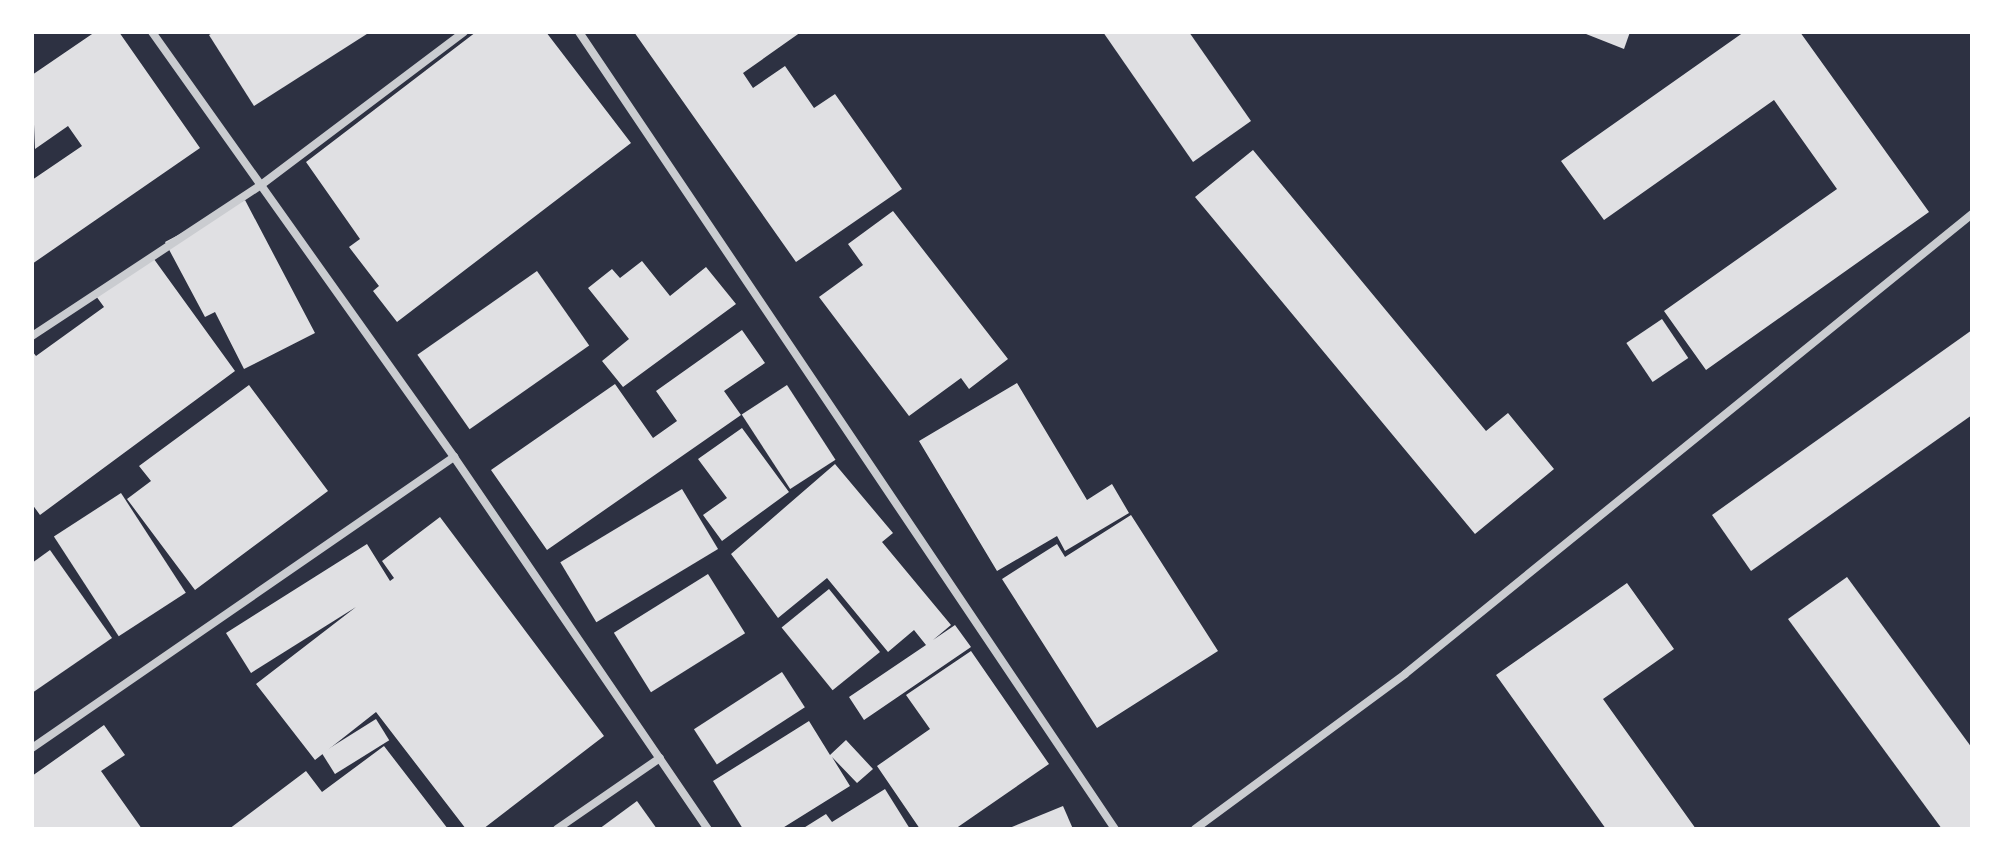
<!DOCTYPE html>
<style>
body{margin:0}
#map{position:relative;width:2004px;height:861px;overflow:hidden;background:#2d3142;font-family:"Archivo Narrow",sans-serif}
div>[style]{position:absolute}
.building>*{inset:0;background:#e0e0e3;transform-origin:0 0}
.minor>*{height:8px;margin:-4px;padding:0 4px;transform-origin:4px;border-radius:4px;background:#caccd0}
span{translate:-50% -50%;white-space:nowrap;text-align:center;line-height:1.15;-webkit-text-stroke:8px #fff;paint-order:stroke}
.frame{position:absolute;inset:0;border:34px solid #fff;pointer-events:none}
</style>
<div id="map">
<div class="building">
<div style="clip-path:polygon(95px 32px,119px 32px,200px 148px,32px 264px,32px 180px,82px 146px,68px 126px,35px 149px,32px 75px)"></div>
<div style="clip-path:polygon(214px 32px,370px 32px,254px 106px,209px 35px)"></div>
<div style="clip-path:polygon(476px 32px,546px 32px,631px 143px,397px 322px,373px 291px,379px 286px,349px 247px,360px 239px,306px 162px)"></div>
<div style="clip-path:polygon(634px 32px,801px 32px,743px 73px,753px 88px,785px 66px,814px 108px,835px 94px,902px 189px,796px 262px)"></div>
<div style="clip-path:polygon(1103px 32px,1189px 32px,1251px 121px,1193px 162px)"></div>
<div style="clip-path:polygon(1581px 32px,1630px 32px,1624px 49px)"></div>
<div style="clip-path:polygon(1744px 32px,1800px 32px,1929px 212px,1706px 370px,1664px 311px,1837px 189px,1774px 100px,1604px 220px,1561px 161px)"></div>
<div style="clip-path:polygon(1253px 150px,1486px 431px,1508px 413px,1554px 469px,1475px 534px,1195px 197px)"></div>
<div style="clip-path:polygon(245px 200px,315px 333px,244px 369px,215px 312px,205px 317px,165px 242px)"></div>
<div style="clip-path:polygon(893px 211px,1008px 359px,969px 389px,961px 378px,909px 416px,819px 297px,863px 265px,848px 244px)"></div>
<div style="clip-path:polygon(151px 255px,235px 371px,40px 515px,32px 504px,32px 351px,36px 356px,104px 307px,96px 296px)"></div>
<div style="clip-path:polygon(642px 261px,670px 296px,706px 267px,736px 304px,623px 387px,602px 361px,629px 339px,588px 288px,612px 269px,620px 278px)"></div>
<div style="left:537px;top:271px;width:91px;height:146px;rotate:55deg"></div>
<div style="left:1662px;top:319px;width:47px;height:43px;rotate:56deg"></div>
<div style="clip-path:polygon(742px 330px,765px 363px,724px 391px,741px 415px,547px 550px,491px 470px,615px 384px,653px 438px,677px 421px,656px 391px)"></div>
<div style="clip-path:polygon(1972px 330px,1972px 415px,1751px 571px,1712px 515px)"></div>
<div style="clip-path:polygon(1017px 383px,1087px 500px,1112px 484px,1129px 513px,1065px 551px,1057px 536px,997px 571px,919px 441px)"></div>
<div style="clip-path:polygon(249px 385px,328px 491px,195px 590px,127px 499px,151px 481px,139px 466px)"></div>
<div style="left:787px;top:385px;width:89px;height:54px;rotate:57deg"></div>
<div style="clip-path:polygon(742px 428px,789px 492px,722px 541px,703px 515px,727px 498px,698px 459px)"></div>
<div style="clip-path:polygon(835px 464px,893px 533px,882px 542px,951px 625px,933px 640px,955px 625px,971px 647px,864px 720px,849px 697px,926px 645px,914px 630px,888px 652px,827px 578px,778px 618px,731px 554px)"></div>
<div style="left:682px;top:489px;width:70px;height:142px;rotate:59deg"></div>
<div style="left:121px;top:493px;width:119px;height:80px;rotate:57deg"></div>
<div style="clip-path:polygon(1131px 515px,1218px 651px,1097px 728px,1002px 579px,1057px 544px,1065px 557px)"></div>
<div style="clip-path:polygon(440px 517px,604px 736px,483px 829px,466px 829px,376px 712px,315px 760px,256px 684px,356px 607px,251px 673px,226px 633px,367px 544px,390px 581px,394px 578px,382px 561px)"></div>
<div style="clip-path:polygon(50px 550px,112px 638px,32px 693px,32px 563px)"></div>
<div style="left:708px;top:574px;width:70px;height:111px;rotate:58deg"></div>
<div style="clip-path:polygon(1847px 577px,1972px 748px,1972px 829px,1942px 829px,1788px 619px)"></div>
<div style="clip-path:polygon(1627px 583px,1674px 649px,1603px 699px,1696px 829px,1606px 829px,1496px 675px)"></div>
<div style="left:829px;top:589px;width:81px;height:61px;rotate:51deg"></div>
<div style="clip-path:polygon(971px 651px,1049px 764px,955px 829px,920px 829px,877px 766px,930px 729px,906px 695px)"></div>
<div style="left:782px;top:672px;width:42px;height:105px;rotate:57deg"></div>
<div style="left:376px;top:719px;width:25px;height:64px;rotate:58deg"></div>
<div style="clip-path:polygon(809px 721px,830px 755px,846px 740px,873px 769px,857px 783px,832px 757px,850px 786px,781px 829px,743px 829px,713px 781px)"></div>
<div style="clip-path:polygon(104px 725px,125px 755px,101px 771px,142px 829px,32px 829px,32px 776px)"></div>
<div style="clip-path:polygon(384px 746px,448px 829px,229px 829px,306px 771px,322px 792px)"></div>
<div style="clip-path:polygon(885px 789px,910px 829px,802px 829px,826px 814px,832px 822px)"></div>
<div style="clip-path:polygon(637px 801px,657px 829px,599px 829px)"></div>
<div style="clip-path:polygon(1063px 806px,1073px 829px,1007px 829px)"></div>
</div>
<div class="minor">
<div style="left:152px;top:32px;width:521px;rotate:54.6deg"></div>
<div style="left:454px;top:457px;width:450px;rotate:55.7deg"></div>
<div style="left:579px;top:32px;width:960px;rotate:56.08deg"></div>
<div style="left:32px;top:336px;width:274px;rotate:-33.4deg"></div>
<div style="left:261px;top:185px;width:254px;rotate:-37deg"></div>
<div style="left:32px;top:748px;width:513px;rotate:-34.59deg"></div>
<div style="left:557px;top:829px;width:125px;rotate:-34.6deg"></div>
<div style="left:1195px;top:829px;width:261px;rotate:-36.4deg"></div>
<div style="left:1405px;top:674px;width:730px;rotate:-39.05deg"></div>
</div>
<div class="frame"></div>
</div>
